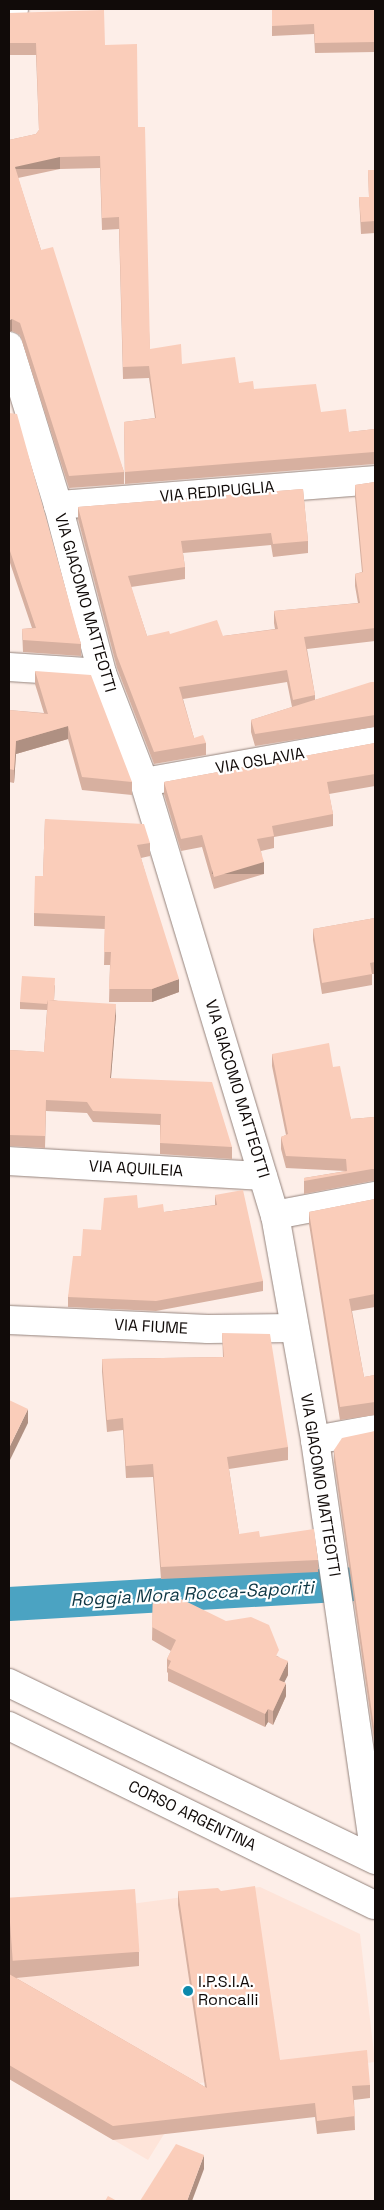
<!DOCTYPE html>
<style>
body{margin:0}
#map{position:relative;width:384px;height:2210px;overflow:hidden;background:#fdeee8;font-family:"Space Grotesk",sans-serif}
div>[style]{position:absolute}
.built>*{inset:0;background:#fee4d9}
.canal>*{height:34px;margin:-17px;padding:0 17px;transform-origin:17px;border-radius:17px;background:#4ba3c2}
.roads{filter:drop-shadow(0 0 1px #94837c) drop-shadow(0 0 1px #94837c)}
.street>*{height:28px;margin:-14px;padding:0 14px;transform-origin:14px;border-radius:14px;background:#fff}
.secondary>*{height:28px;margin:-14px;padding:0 14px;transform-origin:14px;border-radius:14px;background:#fff}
.wall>*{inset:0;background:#d7b0a0}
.shaded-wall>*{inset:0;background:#af9082;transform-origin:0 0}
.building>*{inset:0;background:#facdba;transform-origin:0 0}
.dots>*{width:14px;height:14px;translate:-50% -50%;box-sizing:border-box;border:2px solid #fff;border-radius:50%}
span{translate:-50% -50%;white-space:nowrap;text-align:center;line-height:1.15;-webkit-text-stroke:4.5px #fff;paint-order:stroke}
.street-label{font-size:16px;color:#110b09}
.poi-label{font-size:16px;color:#110b09}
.left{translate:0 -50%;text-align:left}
.water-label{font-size:18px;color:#0e3744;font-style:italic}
.frame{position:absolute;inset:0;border:10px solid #110b09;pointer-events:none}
</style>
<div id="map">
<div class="built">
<div style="clip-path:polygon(260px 1887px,360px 1934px,375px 2062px,191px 2084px,190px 2092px,148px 2160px,9px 2079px,9px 1920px)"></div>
</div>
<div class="canal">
<div style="left:9px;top:1604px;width:367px;rotate:-3.3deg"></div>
</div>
<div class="roads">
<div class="street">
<div style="left:9px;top:9px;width:5px"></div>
<div style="left:9px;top:346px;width:166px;rotate:72.9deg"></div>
<div style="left:58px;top:505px;width:174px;rotate:75.3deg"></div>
<div style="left:102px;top:673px;width:117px;rotate:68.9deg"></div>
<div style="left:144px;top:782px;width:452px;rotate:73.2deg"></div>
<div style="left:275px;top:1215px;width:229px;rotate:79.9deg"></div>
<div style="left:315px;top:1440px;width:418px;rotate:81.8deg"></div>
<div style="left:58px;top:505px;width:318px;rotate:-4.5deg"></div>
<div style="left:9px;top:667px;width:93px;rotate:3.7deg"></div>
<div style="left:144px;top:782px;width:235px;rotate:-10.1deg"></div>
<div style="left:9px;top:1161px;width:254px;rotate:3.4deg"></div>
<div style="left:275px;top:1215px;width:102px;rotate:-10.8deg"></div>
<div style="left:9px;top:1320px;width:199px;rotate:2.6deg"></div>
<div style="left:208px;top:1329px;width:86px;rotate:-0.7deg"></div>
<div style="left:315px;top:1440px;width:61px;rotate:-10.4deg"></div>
</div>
<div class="secondary">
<div style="left:9px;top:1683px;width:407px;rotate:25.8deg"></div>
<div style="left:9px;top:1726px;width:407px;rotate:26.1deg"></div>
</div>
</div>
<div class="wall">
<div style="clip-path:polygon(272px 9px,375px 9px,375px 52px,315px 53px,314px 34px,272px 36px)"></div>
<div style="clip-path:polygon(9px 13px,105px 45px,138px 127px,150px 349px,182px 364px,239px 383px,254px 389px,321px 412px,349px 432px,375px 429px,375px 465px,374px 464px,125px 484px,124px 422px,155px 418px,149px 378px,123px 379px,119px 229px,102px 230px,100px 168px,60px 169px,18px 178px,41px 250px,124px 472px,124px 484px,69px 488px,20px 335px,12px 331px,9px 140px,36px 134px,39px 130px,36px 55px,9px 55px)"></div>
<div style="clip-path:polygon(368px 170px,375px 170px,375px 233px,361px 234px,359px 197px,369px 197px)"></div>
<div style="clip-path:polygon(9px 413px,81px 644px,81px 656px,23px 652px,22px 629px,32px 628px,9px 560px)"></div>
<div style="clip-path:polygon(375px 482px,375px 641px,307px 649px,315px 695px,315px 700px,375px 682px,375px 727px,255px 746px,251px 732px,251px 720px,292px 707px,287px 682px,183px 699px,194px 738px,206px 743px,206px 755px,154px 764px,117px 668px,78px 519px,78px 507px,303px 489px,308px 541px,308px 553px,273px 557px,271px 545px,183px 553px,185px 567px,185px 579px,131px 587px,147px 636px,170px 634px,223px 636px,275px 629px,274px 623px,274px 611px,358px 603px,355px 586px,355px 574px,362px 572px,355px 497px,355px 485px)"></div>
<div style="clip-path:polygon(35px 671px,132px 782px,132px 795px,82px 790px,68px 739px,16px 754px,14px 783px,9px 782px,9px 710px,44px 713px,35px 684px)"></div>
<div style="clip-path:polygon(375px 743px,375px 786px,329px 794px,333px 814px,333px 826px,274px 837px,274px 848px,261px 851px,264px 874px,214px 889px,202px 847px,181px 851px,164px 794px,164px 782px)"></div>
<div style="clip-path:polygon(45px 819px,150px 843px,150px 856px,141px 858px,179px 992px,152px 1002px,109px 1002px,110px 965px,104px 965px,105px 929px,34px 926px,34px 913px,43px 876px)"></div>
<div style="clip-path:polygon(375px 918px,375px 974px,372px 974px,372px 985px,322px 994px,313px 940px,313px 929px)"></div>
<div style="clip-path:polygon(55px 985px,54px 1000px,116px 1015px,111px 1078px,232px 1147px,232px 1159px,160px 1154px,160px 1125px,93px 1122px,87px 1113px,46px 1111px,45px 1148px,9px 1146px,9px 1050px,44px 1052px,47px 1010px,20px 1009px,20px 1002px)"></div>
<div style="clip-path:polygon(272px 1054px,333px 1067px,351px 1119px,375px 1117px,375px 1181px,372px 1181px,304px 1194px,304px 1178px,346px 1171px,286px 1168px,281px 1149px,281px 1137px,286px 1135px,272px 1066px)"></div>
<div style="clip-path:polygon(215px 1195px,263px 1281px,263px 1291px,156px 1311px,68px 1307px,68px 1297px,81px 1256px,101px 1230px,138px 1208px,164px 1212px,215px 1205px)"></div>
<div style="clip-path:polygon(375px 1199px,375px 1307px,352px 1311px,364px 1377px,375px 1375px,375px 1415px,340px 1420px,309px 1224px,309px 1212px)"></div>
<div style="clip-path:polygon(222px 1333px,288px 1447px,288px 1460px,229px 1469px,239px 1534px,260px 1537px,318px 1560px,318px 1572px,161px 1579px,153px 1477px,126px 1478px,123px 1430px,107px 1432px,102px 1372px,102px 1359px,223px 1357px)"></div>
<div style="clip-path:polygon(375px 1431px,375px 1747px,334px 1462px,334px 1450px)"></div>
<div style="clip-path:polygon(153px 1595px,279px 1657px,288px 1675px,284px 1682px,286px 1696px,273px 1725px,268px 1722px,265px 1727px,168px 1681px,168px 1673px,167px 1672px,167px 1659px,171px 1651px,152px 1640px)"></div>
<div style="clip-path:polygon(178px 1891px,280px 2060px,370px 2085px,370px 2098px,354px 2100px,355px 2130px,317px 2134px,315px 2117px,113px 2140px,9px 2079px,9px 1906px,139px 1952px,139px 1966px,16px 1978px,205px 2087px,178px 1905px)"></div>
</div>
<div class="shaded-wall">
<div style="left:60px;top:157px;width:12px;height:46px;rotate:90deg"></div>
<div style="clip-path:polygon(12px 319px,12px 331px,9px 332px,9px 320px)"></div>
<div style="clip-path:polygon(68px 726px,68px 739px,16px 754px,14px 783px,14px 770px,16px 741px)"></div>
<div style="left:264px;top:862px;width:12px;height:52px;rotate:90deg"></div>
<div style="clip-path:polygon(179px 979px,179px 992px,152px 1002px,152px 989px)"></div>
<div style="clip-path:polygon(116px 1004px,116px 1015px,110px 1089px,110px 1078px)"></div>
<div style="clip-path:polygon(28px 1409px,28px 1423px,9px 1462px,9px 1448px)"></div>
<div style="clip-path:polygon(288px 1661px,288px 1675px,279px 1693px,279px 1680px)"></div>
<div style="clip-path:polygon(286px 1683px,286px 1696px,273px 1725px,273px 1711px)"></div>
<div style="clip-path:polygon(268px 1709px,268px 1722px,265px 1727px,265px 1714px)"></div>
<div style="clip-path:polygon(204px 2155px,204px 2169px,192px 2201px,187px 2201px)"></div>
</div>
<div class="building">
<div style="clip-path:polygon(272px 9px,375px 9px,375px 42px,315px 43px,314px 24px,272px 26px)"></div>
<div style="clip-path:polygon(104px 10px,105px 45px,137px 44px,138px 127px,145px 127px,150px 349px,181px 344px,182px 364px,235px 357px,239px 383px,253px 381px,254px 389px,316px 384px,321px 412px,346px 409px,349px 432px,375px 429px,375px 453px,374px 452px,125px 472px,124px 422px,156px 418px,149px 366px,123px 367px,119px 217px,102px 218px,100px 156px,60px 157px,15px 167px,41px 250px,53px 247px,124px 472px,69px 476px,20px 323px,12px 319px,9px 320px,9px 140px,36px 134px,39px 130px,36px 43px,9px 43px,9px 13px)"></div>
<div style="clip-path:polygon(368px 170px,375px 170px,375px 221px,361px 222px,359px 197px,369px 197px)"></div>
<div style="clip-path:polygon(9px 413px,17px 414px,81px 644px,23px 640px,22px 629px,36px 628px,9px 548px)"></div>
<div style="clip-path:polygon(375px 482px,375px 628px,304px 637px,315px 695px,293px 700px,287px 670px,179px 687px,194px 738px,203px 735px,206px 743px,154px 752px,117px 656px,78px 507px,303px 489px,308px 541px,273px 544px,271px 533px,181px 541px,185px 567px,128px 576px,147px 636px,169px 631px,170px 634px,217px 620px,223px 636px,278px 629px,274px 611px,360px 603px,355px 574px,363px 572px,355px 485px)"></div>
<div style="clip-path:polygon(35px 671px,91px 675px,132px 782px,82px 777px,68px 726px,16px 741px,14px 770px,9px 769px,9px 710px,48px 714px)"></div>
<div style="clip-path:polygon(371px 682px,375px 682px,375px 715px,255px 734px,251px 720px)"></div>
<div style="clip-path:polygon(375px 743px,375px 774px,327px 782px,333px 814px,272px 826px,274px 836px,257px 839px,264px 862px,214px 877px,202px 835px,181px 839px,164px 782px)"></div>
<div style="clip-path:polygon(45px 819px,144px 824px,150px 843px,137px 845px,179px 979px,152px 989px,109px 989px,111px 952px,104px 952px,105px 916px,34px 913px,35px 876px,43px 876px)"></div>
<div style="clip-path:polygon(375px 918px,375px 962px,370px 963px,372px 974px,322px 983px,313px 929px)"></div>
<div style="clip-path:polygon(22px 976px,55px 978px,54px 1000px,48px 1000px,47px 1004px,20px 1002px)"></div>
<div style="clip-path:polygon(48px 1000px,116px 1004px,110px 1078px,212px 1082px,232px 1147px,160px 1143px,161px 1114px,93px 1111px,87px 1102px,46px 1100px,45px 1136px,9px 1135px,9px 1050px,44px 1052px)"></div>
<div style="clip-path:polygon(329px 1043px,333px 1067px,340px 1066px,351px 1119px,375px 1117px,375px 1169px,372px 1169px,304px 1181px,304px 1178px,347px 1171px,346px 1159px,286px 1156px,281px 1137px,288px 1134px,272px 1054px)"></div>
<div style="clip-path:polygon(243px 1190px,263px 1281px,156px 1301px,68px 1297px,73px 1256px,81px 1256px,83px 1229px,101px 1230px,104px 1198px,137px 1195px,138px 1208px,163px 1204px,164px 1212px,217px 1205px,215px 1195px)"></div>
<div style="clip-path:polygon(375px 1199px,375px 1294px,349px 1299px,364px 1377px,375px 1375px,375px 1402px,340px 1407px,309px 1212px)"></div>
<div style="clip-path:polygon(222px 1333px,270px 1334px,288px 1447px,227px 1457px,239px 1534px,259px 1531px,260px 1537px,314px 1529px,318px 1560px,161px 1567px,153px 1464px,126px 1466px,123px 1418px,107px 1420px,102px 1359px,224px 1357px)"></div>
<div style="clip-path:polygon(9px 1400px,28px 1409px,9px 1448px)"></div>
<div style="clip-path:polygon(375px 1431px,375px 1734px,334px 1450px,342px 1438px)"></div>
<div style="clip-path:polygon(153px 1595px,173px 1595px,226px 1621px,251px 1617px,269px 1625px,279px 1650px,276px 1656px,288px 1661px,279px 1680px,286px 1683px,273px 1711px,268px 1709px,265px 1714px,168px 1668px,171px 1661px,167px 1659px,176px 1640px,152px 1627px)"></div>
<div style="clip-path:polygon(255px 1886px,280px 2060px,367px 2050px,370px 2085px,352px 2086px,355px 2116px,317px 2121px,315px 2103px,113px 2126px,9px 2065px,9px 1974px,207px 2088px,178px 1891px,218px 1888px,221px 1891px)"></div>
<div style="left:135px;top:1889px;width:63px;height:127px;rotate:86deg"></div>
<div style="clip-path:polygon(176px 2144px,204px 2155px,187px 2201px,140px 2201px)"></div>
<div style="clip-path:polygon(108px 2196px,117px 2201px,105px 2201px)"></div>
</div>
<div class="dots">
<div style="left:188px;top:1991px;background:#0d89ac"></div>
</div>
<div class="street-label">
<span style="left:217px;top:492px;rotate:-5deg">VIA REDIPUGLIA</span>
<span style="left:85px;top:603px;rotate:74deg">VIA GIACOMO MATTEOTTI</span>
<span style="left:260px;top:761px;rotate:-10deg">VIA OSLAVIA</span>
<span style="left:237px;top:1089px;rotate:73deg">VIA GIACOMO MATTEOTTI</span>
<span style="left:136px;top:1169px;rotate:3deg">VIA AQUILEIA</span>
<span style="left:151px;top:1327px;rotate:3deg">VIA FIUME</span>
<span style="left:320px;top:1485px;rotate:81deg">VIA GIACOMO MATTEOTTI</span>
<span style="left:192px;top:1816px;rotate:26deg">CORSO ARGENTINA</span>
</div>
<div class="poi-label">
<span class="left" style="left:198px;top:1991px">I.P.S.I.A.<br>Roncalli</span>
</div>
<div class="water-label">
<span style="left:192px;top:1594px;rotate:-3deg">Roggia Mora Rocca-Saporiti</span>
</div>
<div class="frame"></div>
</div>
